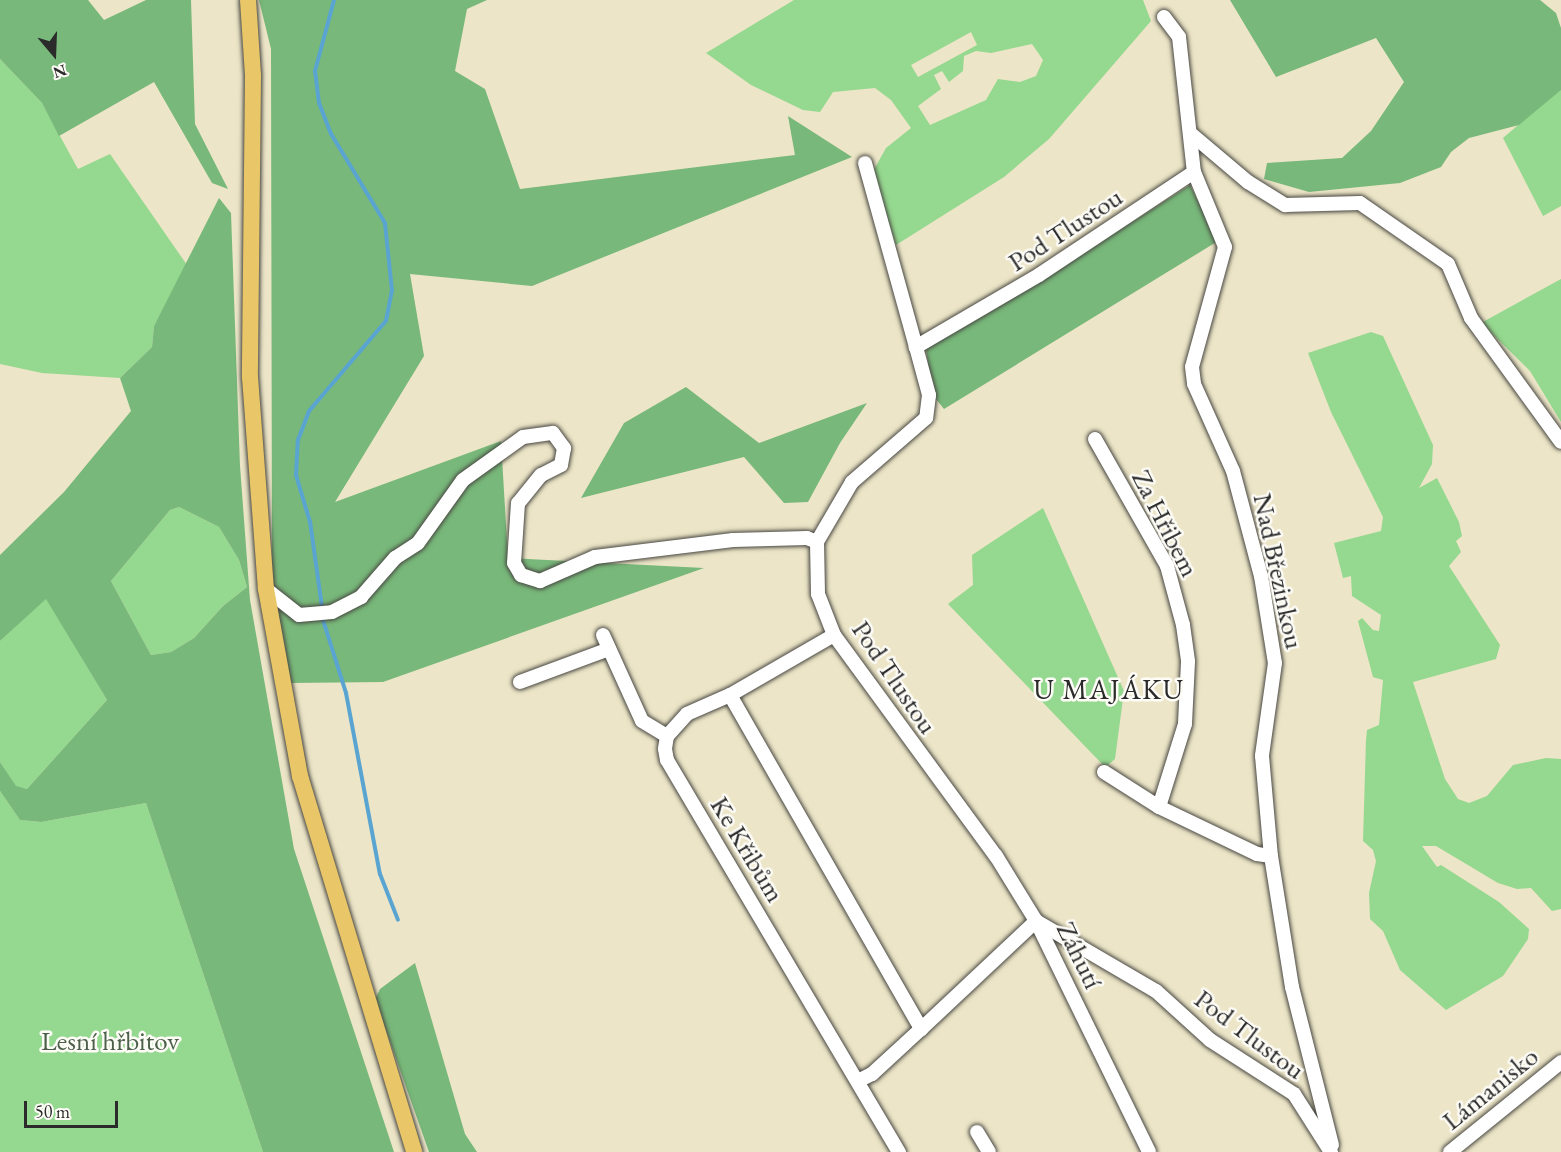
<!DOCTYPE html>
<meta charset="utf-8">
<style>
body{margin:0}
#map{position:relative;width:1561px;height:1152px;overflow:hidden;background:#ece5c7;font-family:"EB Garamond",serif}
div>[style]{position:absolute}
.green>*{inset:0;background:#95d88f}
.forest>*{inset:0;background:#78b87a}
.stream>*{height:4px;margin:-2px;padding:0 2px;transform-origin:2px;border-radius:2px;background:#5aa4d2}
.roads{filter:drop-shadow(0 0 2px #484742) drop-shadow(0 0 2px #484742)}
.minor>*{height:14px;margin:-7px;padding:0 7px;transform-origin:7px;border-radius:7px;background:#fff}
.major>*{height:16px;margin:-8px;padding:0 8px;transform-origin:8px;border-radius:8px;background:#e9c769}
span{translate:-50% -50%;white-space:nowrap;text-align:center;line-height:1.15;-webkit-text-stroke:5px #fdfcf7;paint-order:stroke}
.street-label{font-size:27px;color:#2b2b2b}
.park-label{font-size:27px;color:#4b5f49}
.neighbourhood-label{font-size:28px;color:#2b2b2b;letter-spacing:1.5px}
.north{position:absolute;left:24px;top:24px;width:60px;height:60px;-webkit-text-stroke:4px #fdfcf7;paint-order:stroke;rotate:161deg;font-size:16px;font-weight:700;line-height:24px;text-align:center;color:#2b2b2b}
.north::after{content:'';display:block;margin:auto;width:21px;height:27px;background:#2b2b2b;clip-path:polygon(50% 0,100% 100%,50% 72%,0 100%)}
.scale{position:absolute;left:24px;top:1101px;width:94px;height:27px;box-sizing:border-box;border:3px solid #2b2b2b;border-top:0;padding-left:8px;font-size:18px;line-height:21px;white-space:nowrap;color:#2b2b2b;-webkit-text-stroke:4px #fdfcf7;paint-order:stroke}
</style>
<div id="map">
<div class="green">
<div style="clip-path:polygon(evenodd,794px 0,1143px 0,1151px 21px,1049px 139px,1004px 177px,896px 245px,872px 173px,886px 148px,911px 128px,891px 100px,875px 88px,833px 92px,820px 112px,803px 110px,751px 85px,706px 53px,794px 0,971px 32px,977px 45px,918px 77px,911px 65px,971px 32px,794px 0,1032px 44px,1043px 60px,1036px 76px,1020px 82px,998px 79px,986px 100px,930px 125px,918px 106px,941px 89px,934px 75px,942px 71px,949px 82px,963px 71px,964px 56px,976px 51px,991px 53px,1032px 44px)"></div>
<div style="clip-path:polygon(0 59px,42px 103px,78px 169px,110px 154px,187px 265px,154px 326px,152px 347px,120px 378px,42px 373px,0 364px)"></div>
<div style="clip-path:polygon(1561px 88px,1561px 206px,1543px 216px,1503px 138px)"></div>
<div style="clip-path:polygon(1561px 279px,1561px 422px,1530px 371px,1481px 323px)"></div>
<div style="clip-path:polygon(1371px 332px,1383px 336px,1433px 445px,1432px 464px,1419px 488px,1437px 478px,1459px 522px,1462px 536px,1456px 541px,1461px 552px,1449px 566px,1500px 645px,1496px 659px,1413px 682px,1445px 779px,1458px 799px,1469px 803px,1487px 796px,1513px 765px,1546px 758px,1561px 759px,1561px 909px,1552px 911px,1531px 888px,1517px 889px,1498px 883px,1436px 846px,1422px 846px,1437px 867px,1441px 865px,1499px 902px,1529px 929px,1528px 939px,1503px 976px,1446px 1010px,1400px 970px,1383px 931px,1370px 919px,1369px 893px,1376px 861px,1373px 850px,1363px 841px,1366px 740px,1367px 730px,1379px 725px,1383px 680px,1373px 677px,1358px 621px,1362px 618px,1373px 630px,1379px 631px,1381px 615px,1352px 596px,1351px 576px,1343px 578px,1334px 543px,1381px 531px,1383px 517px,1331px 412px,1308px 353px)"></div>
<div style="clip-path:polygon(179px 507px,219px 527px,239px 560px,247px 587px,223px 606px,194px 638px,171px 652px,151px 655px,111px 581px,170px 510px)"></div>
<div style="clip-path:polygon(1043px 508px,1124px 691px,1115px 759px,1108px 765px,1104px 766px,948px 604px,973px 585px,972px 555px)"></div>
<div style="clip-path:polygon(46px 598px,107px 700px,27px 789px,16px 787px,0 762px,0 641px)"></div>
<div style="clip-path:polygon(0 791px,20px 820px,41px 822px,146px 803px,263px 1152px,0 1152px)"></div>
</div>
<div class="forest">
<div style="clip-path:polygon(0 0,88px 0,104px 20px,146px 0,191px 0,195px 124px,228px 189px,212px 183px,154px 82px,59px 136px,42px 103px,0 59px)"></div>
<div style="clip-path:polygon(259px 0,487px 0,467px 9px,455px 71px,485px 89px,520px 189px,795px 155px,788px 116px,852px 157px,532px 286px,410px 274px,424px 356px,335px 502px,501px 441px,508px 558px,704px 568px,383px 682px,290px 683px,272px 577px,271px 49px)"></div>
<div style="clip-path:polygon(1230px 0,1540px 0,1556px 13px,1561px 28px,1561px 90px,1519px 125px,1469px 138px,1451px 152px,1441px 167px,1400px 183px,1309px 192px,1264px 179px,1267px 163px,1342px 158px,1371px 131px,1404px 82px,1376px 38px,1276px 77px)"></div>
<div style="clip-path:polygon(1190px 185px,1218px 241px,944px 409px,932px 394px,926px 347px,1041px 280px)"></div>
<div style="clip-path:polygon(evenodd,219px 198px,231px 213px,240px 466px,250px 600px,294px 849px,394px 1152px,263px 1152px,146px 803px,41px 822px,20px 820px,0 791px,0 762px,16px 786px,27px 789px,107px 700px,46px 599px,0 641px,0 555px,64px 492px,131px 411px,120px 378px,152px 347px,154px 326px,219px 198px,179px 507px,219px 527px,239px 560px,247px 587px,223px 606px,194px 638px,171px 652px,151px 655px,111px 581px,170px 510px,179px 507px)"></div>
<div style="clip-path:polygon(686px 387px,759px 443px,867px 403px,840px 443px,808px 502px,784px 503px,744px 457px,581px 498px,624px 423px)"></div>
<div style="clip-path:polygon(415px 963px,465px 1134px,477px 1152px,429px 1152px,375px 999px,380px 989px)"></div>
</div>
<div class="stream">
<div style="left:322px;top:607px;width:86px;rotate:-98deg"></div>
<div style="left:310px;top:522px;width:49px;rotate:-106.6deg"></div>
<div style="left:296px;top:475px;width:35px;rotate:-87deg"></div>
<div style="left:298px;top:440px;width:31px;rotate:-69deg"></div>
<div style="left:309px;top:411px;width:118px;rotate:-49.5deg"></div>
<div style="left:386px;top:321px;width:31px;rotate:-79deg"></div>
<div style="left:392px;top:291px;width:68px;rotate:-95.9deg"></div>
<div style="left:385px;top:223px;width:104px;rotate:-121.2deg"></div>
<div style="left:331px;top:134px;width:33px;rotate:-111deg"></div>
<div style="left:319px;top:103px;width:32px;rotate:-97deg"></div>
<div style="left:315px;top:71px;width:73px;rotate:-75deg"></div>
<div style="left:323px;top:620px;width:77px;rotate:72.5deg"></div>
<div style="left:346px;top:693px;width:184px;rotate:79.4deg"></div>
<div style="left:380px;top:874px;width:49px;rotate:68.6deg"></div>
</div>
<div class="roads">
<div class="minor">
<div style="left:1164px;top:17px;width:25px;rotate:53deg"></div>
<div style="left:1179px;top:37px;width:136px;rotate:83.7deg"></div>
<div style="left:1194px;top:172px;width:81px;rotate:67.5deg"></div>
<div style="left:1225px;top:247px;width:124px;rotate:105.4deg"></div>
<div style="left:1192px;top:367px;width:17px;rotate:83deg"></div>
<div style="left:1194px;top:384px;width:95px;rotate:65.9deg"></div>
<div style="left:1233px;top:471px;width:109px;rotate:75.1deg"></div>
<div style="left:1261px;top:576px;width:88px;rotate:80.9deg"></div>
<div style="left:1275px;top:663px;width:94px;rotate:98deg"></div>
<div style="left:1262px;top:756px;width:100px;rotate:84.9deg"></div>
<div style="left:1271px;top:856px;width:133px;rotate:80.9deg"></div>
<div style="left:1292px;top:987px;width:163px;rotate:75.8deg"></div>
<div style="left:1190px;top:133px;width:76px;rotate:40.2deg"></div>
<div style="left:1248px;top:182px;width:44px;rotate:31.9deg"></div>
<div style="left:1285px;top:205px;width:75px;rotate:-1.5deg"></div>
<div style="left:1360px;top:203px;width:107px;rotate:34.7deg"></div>
<div style="left:1448px;top:264px;width:59px;rotate:66.9deg"></div>
<div style="left:1471px;top:318px;width:153px;rotate:54deg"></div>
<div style="left:865px;top:163px;width:191px;rotate:74.5deg"></div>
<div style="left:1194px;top:172px;width:186px;rotate:146.4deg"></div>
<div style="left:1039px;top:275px;width:143px;rotate:149.7deg"></div>
<div style="left:916px;top:347px;width:50px;rotate:74.8deg"></div>
<div style="left:929px;top:395px;width:23px;rotate:97deg"></div>
<div style="left:926px;top:418px;width:98px;rotate:139.1deg"></div>
<div style="left:852px;top:482px;width:69px;rotate:120.3deg"></div>
<div style="left:817px;top:542px;width:52px;rotate:88.9deg"></div>
<div style="left:818px;top:594px;width:44px;rotate:68.7deg"></div>
<div style="left:834px;top:635px;width:274px;rotate:53.8deg"></div>
<div style="left:996px;top:856px;width:76px;rotate:58.4deg"></div>
<div style="left:1036px;top:921px;width:139px;rotate:30.3deg"></div>
<div style="left:1156px;top:991px;width:73px;rotate:42.2deg"></div>
<div style="left:1210px;top:1040px;width:100px;rotate:32.7deg"></div>
<div style="left:1294px;top:1094px;width:69px;rotate:57.5deg"></div>
<div style="left:1095px;top:439px;width:146px;rotate:60.4deg"></div>
<div style="left:1167px;top:566px;width:61px;rotate:74.8deg"></div>
<div style="left:1183px;top:625px;width:37px;rotate:82deg"></div>
<div style="left:1188px;top:662px;width:62px;rotate:92.8deg"></div>
<div style="left:1185px;top:724px;width:87px;rotate:107.4deg"></div>
<div style="left:1159px;top:807px;width:109px;rotate:25.6deg"></div>
<div style="left:1257px;top:854px;width:14px;rotate:8deg"></div>
<div style="left:266px;top:589px;width:42px;rotate:38.2deg"></div>
<div style="left:299px;top:615px;width:33px;rotate:-5deg"></div>
<div style="left:332px;top:612px;width:33px;rotate:-27deg"></div>
<div style="left:361px;top:597px;width:52px;rotate:-48.9deg"></div>
<div style="left:395px;top:558px;width:27px;rotate:-33deg"></div>
<div style="left:418px;top:543px;width:77px;rotate:-54.5deg"></div>
<div style="left:463px;top:480px;width:74px;rotate:-35.6deg"></div>
<div style="left:523px;top:437px;width:30px;rotate:-8deg"></div>
<div style="left:553px;top:433px;width:19px;rotate:54deg"></div>
<div style="left:564px;top:448px;width:17px;rotate:100deg"></div>
<div style="left:561px;top:465px;width:22px;rotate:153deg"></div>
<div style="left:541px;top:475px;width:36px;rotate:129deg"></div>
<div style="left:518px;top:503px;width:60px;rotate:93.8deg"></div>
<div style="left:514px;top:563px;width:14px;rotate:60deg"></div>
<div style="left:521px;top:575px;width:20px;rotate:18deg"></div>
<div style="left:540px;top:581px;width:60px;rotate:-23.6deg"></div>
<div style="left:595px;top:557px;width:139px;rotate:-7deg"></div>
<div style="left:733px;top:540px;width:74px;rotate:-1.5deg"></div>
<div style="left:807px;top:538px;width:11px;rotate:22deg"></div>
<div style="left:603px;top:635px;width:94px;rotate:65.6deg"></div>
<div style="left:642px;top:721px;width:29px;rotate:31deg"></div>
<div style="left:834px;top:635px;width:120px;rotate:150deg"></div>
<div style="left:730px;top:695px;width:47px;rotate:156.2deg"></div>
<div style="left:687px;top:714px;width:30px;rotate:132deg"></div>
<div style="left:667px;top:736px;width:13px;rotate:99deg"></div>
<div style="left:665px;top:749px;width:11px;rotate:80deg"></div>
<div style="left:667px;top:760px;width:456px;rotate:59.4deg"></div>
<div style="left:520px;top:682px;width:95px;rotate:-20.3deg"></div>
<div style="left:730px;top:695px;width:385px;rotate:60.2deg"></div>
<div style="left:1104px;top:772px;width:65px;rotate:32.5deg"></div>
<div style="left:858px;top:1081px;width:16px;rotate:-27deg"></div>
<div style="left:872px;top:1074px;width:67px;rotate:-42.6deg"></div>
<div style="left:921px;top:1029px;width:158px;rotate:-43.2deg"></div>
<div style="left:1036px;top:921px;width:257px;rotate:63.9deg"></div>
<div style="left:977px;top:1132px;width:23px;rotate:59deg"></div>
<div style="left:1450px;top:1152px;width:143px;rotate:-39deg"></div>
</div>
<div class="major">
<div style="left:248px;top:0;width:76px;rotate:86.2deg"></div>
<div style="left:253px;top:76px;width:301px;rotate:90.6deg"></div>
<div style="left:250px;top:377px;width:213px;rotate:85.7deg"></div>
<div style="left:266px;top:589px;width:190px;rotate:79.7deg"></div>
<div style="left:300px;top:776px;width:393px;rotate:73.1deg"></div>
</div>
</div>
<div class="street-label">
<span style="left:1065px;top:229px;rotate:-33deg">Pod Tlustou</span>
<span style="left:1166px;top:523px;rotate:63deg">Za Hřibem</span>
<span style="left:1279px;top:571px;rotate:78deg">Nad Březinkou</span>
<span style="left:895px;top:677px;rotate:56deg">Pod Tlustou</span>
<span style="left:748px;top:849px;rotate:59deg">Ke Křibům</span>
<span style="left:1080px;top:955px;rotate:64deg">Záhutí</span>
<span style="left:1250px;top:1034px;rotate:37deg">Pod Tlustou</span>
<span style="left:1490px;top:1088px;rotate:-39deg">Lámanisko</span>
</div>
<div class="park-label">
<span style="left:110px;top:1041px">Lesní hřbitov</span>
</div>
<div class="neighbourhood-label">
<span style="left:1109px;top:689px">U MAJÁKU</span>
</div>
<div class="north">N</div>
<div class="scale">50 m</div>
</div>
